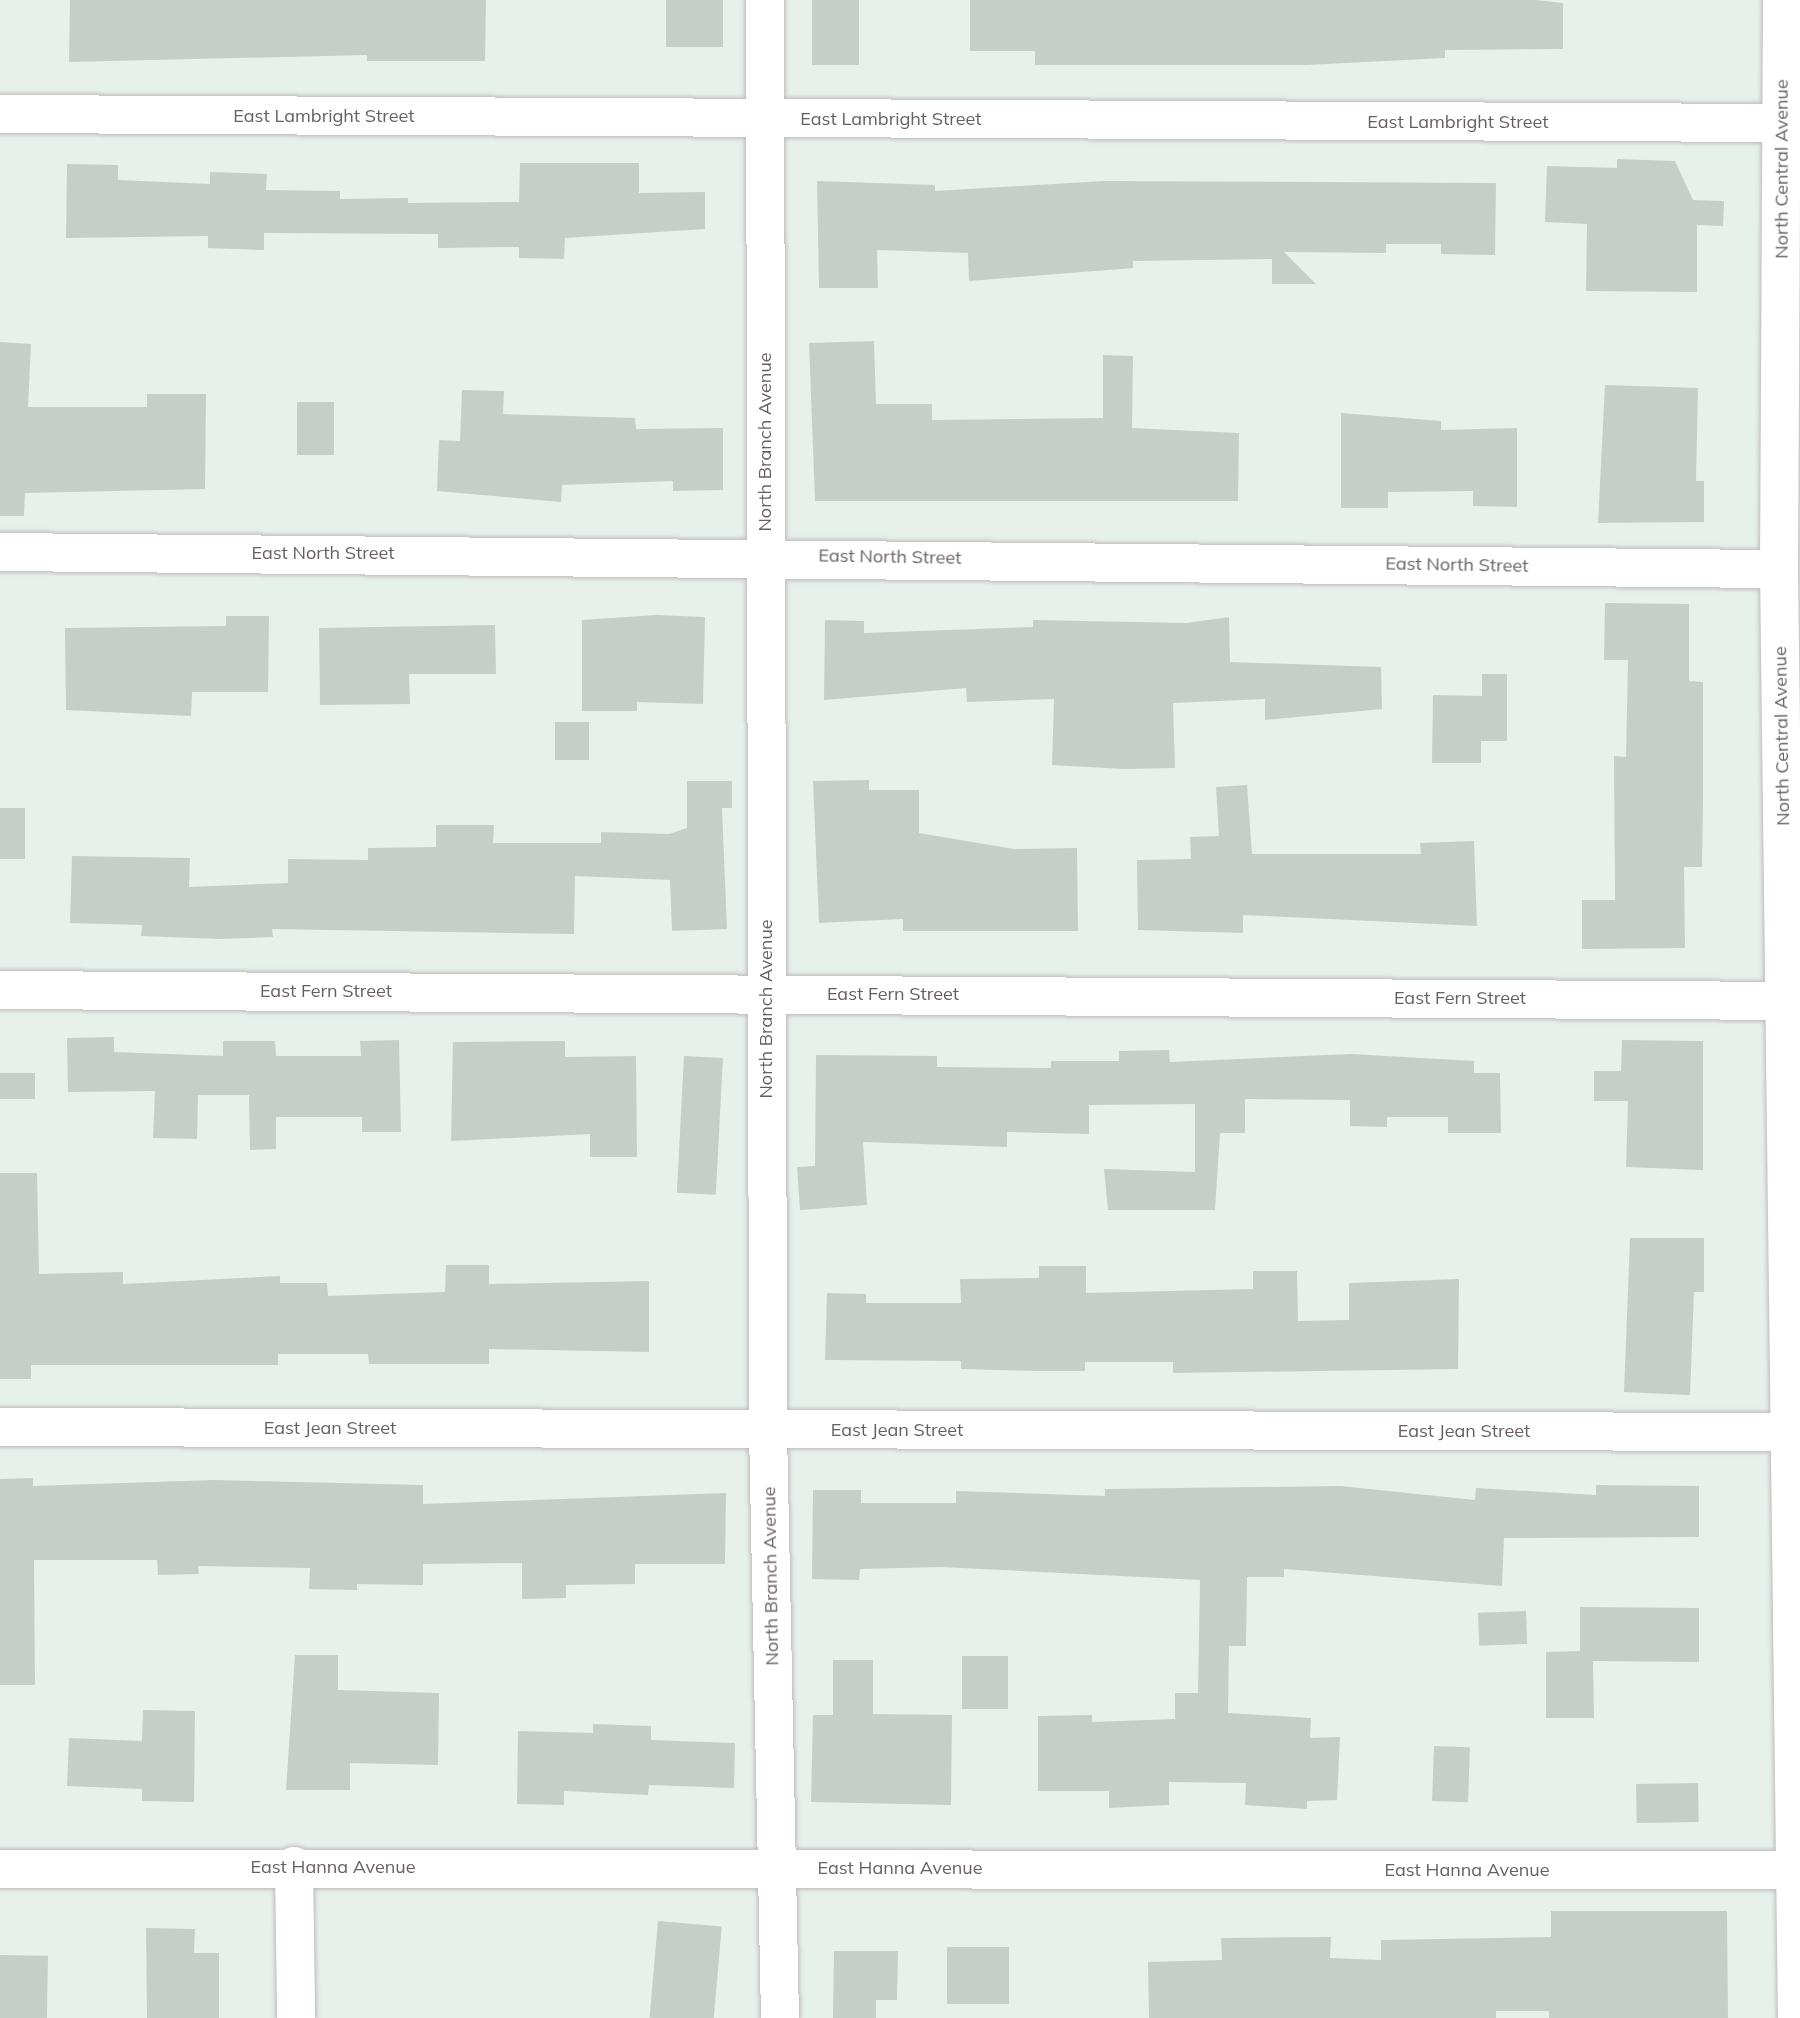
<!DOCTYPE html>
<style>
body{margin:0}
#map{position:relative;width:1800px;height:2018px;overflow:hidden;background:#e7f1eb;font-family:Mulish,sans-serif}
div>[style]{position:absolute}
.building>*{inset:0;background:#c5cfc9;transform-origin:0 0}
.roads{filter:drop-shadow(0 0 2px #c0b9be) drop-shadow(0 0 2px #c0b9be)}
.minor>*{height:38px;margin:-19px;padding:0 19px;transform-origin:19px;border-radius:19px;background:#fff}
span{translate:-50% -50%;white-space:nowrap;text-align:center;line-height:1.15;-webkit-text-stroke:6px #fff;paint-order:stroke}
.street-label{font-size:18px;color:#675e65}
</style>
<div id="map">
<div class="building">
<div style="clip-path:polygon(70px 0,486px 0,485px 61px,367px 61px,367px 55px,69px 62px)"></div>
<div style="left:666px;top:0;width:57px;height:47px"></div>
<div style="left:812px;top:0;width:47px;height:65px"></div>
<div style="clip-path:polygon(970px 0,1535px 0,1563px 3px,1563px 49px,1445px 50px,1445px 58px,1307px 65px,1035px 65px,1035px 51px,970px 51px)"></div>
<div style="clip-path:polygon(1617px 159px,1675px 161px,1693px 200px,1724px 201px,1723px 226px,1697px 225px,1697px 292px,1586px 291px,1587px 224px,1545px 222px,1547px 166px,1617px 168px)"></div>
<div style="clip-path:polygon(520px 163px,639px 163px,639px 193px,705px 192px,705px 229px,565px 238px,564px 259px,519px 258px,519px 247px,438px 248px,438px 234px,264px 233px,264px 250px,208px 248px,208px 236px,66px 238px,67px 164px,118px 165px,118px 180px,210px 184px,210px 172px,267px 174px,266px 190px,340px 191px,340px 199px,408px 198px,408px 203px,519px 202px)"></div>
<div style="clip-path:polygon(817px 181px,935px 185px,935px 191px,1104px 181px,1496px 183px,1495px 255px,1441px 254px,1441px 244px,1386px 244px,1386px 253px,1284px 252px,1316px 284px,1272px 284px,1272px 259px,1133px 261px,1133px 268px,969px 281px,968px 253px,877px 250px,878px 288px,819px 288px)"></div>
<div style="clip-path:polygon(874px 341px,876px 404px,932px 404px,932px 420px,1103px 418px,1103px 355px,1133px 356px,1132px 428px,1239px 433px,1238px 501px,815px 501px,809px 343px)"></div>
<div style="clip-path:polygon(0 342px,31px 344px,28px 407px,147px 407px,147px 394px,206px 394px,205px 489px,25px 493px,24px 516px,0 516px)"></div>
<div style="clip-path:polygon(1605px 385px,1698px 388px,1696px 481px,1704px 481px,1704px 522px,1598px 523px)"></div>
<div style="clip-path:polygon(462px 390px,504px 391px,503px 414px,635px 418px,636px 429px,723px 428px,723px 490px,673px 491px,673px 481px,562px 485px,561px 502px,437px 491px,439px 440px,460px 441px)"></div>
<div style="left:297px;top:402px;width:37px;height:53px"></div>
<div style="clip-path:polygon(1341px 413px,1441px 421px,1441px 430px,1517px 428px,1517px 507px,1473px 506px,1473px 491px,1388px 492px,1388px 508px,1341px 508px)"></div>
<div style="clip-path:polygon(1605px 603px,1689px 604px,1689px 681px,1703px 682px,1703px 799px,1702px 867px,1684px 867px,1685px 948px,1582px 949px,1582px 900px,1615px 900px,1614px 756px,1626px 757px,1628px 660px,1604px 660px)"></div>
<div style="clip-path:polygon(656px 615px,705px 617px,703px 704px,637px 702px,637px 711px,582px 711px,582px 620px)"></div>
<div style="clip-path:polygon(226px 616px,269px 616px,268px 692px,192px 692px,191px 716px,66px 710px,65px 628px,226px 626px)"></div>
<div style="clip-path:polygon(1229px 617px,1230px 662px,1381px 667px,1382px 709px,1265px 720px,1265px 699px,1173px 703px,1175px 768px,1124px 769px,1052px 765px,1054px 699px,967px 702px,966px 688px,824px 700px,825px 620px,864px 621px,864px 633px,1033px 627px,1033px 620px,1187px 623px)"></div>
<div style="clip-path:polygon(495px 625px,496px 674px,409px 674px,410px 704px,320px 705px,319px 628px)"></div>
<div style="clip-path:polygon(1482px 674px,1507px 674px,1507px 741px,1481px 741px,1481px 763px,1432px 763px,1433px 695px,1482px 696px)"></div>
<div style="left:555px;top:722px;width:34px;height:38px"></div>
<div style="clip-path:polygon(869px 780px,869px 790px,919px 790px,919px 833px,1014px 849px,1077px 848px,1078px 931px,903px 931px,903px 919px,819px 923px,813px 781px)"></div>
<div style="clip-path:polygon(687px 781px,732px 781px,732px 808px,722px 808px,727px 929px,672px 931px,670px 880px,575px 876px,574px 934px,272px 929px,273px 937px,221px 939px,141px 936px,142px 925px,70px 923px,72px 856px,190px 858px,189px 887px,288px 883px,288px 859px,368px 860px,368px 848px,436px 847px,436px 825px,494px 825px,493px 843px,601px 843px,601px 832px,669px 834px,687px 828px)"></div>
<div style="clip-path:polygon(1247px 785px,1252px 854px,1421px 854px,1420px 843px,1474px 841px,1477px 926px,1243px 915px,1243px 933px,1138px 930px,1137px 860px,1191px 859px,1190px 837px,1219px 836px,1216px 787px)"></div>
<div style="left:0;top:808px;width:25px;height:51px"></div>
<div style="clip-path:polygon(114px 1037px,114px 1052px,223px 1056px,223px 1041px,275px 1041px,276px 1056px,361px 1056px,360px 1041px,399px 1040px,401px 1132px,362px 1132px,362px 1117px,276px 1117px,276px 1149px,250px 1150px,249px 1095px,198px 1095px,197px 1139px,153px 1138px,155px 1091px,68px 1092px,67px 1038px)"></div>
<div style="clip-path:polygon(1622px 1040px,1703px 1041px,1703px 1170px,1626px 1167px,1628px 1101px,1594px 1101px,1594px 1071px,1621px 1071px)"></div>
<div style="clip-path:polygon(565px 1041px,565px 1057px,636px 1056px,637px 1157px,590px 1157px,590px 1134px,451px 1141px,453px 1042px)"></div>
<div style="clip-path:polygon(1169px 1050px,1170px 1062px,1351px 1054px,1474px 1061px,1474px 1073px,1500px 1073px,1501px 1133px,1448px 1133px,1448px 1117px,1387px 1117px,1387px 1127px,1350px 1126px,1350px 1100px,1245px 1099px,1245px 1133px,1220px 1133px,1215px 1210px,1108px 1210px,1104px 1169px,1195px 1172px,1195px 1104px,1089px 1105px,1089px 1134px,1007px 1132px,1007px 1147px,863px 1142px,867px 1205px,800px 1210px,797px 1167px,815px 1166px,816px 1055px,937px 1056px,937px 1067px,1051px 1068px,1051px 1061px,1119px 1061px,1119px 1051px)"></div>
<div style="left:684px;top:1056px;width:39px;height:137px;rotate:3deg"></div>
<div style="left:0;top:1073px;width:35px;height:26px"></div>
<div style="clip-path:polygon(0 1173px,37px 1173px,39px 1274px,123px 1272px,123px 1284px,280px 1276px,280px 1283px,327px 1283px,328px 1296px,445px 1292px,446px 1265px,489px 1265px,489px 1284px,649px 1281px,649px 1352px,489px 1349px,489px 1364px,369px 1364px,368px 1354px,278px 1354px,278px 1365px,31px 1365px,31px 1379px,0 1379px)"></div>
<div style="clip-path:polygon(1630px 1238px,1704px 1238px,1704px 1292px,1694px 1292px,1690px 1395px,1624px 1392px)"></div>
<div style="clip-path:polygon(1039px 1266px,1086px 1266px,1086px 1293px,1253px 1289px,1253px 1271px,1297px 1271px,1298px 1321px,1349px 1320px,1349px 1283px,1459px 1279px,1458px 1369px,1173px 1373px,1173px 1362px,1085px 1362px,1085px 1371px,1037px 1371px,961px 1369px,961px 1361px,825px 1360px,827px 1293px,866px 1294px,866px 1303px,961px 1303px,960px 1279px,1039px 1278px)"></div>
<div style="clip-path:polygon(33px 1478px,33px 1486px,214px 1480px,423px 1485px,423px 1504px,726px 1493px,725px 1564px,635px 1564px,635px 1584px,566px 1585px,566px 1598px,522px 1599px,522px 1563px,423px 1564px,423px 1585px,357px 1584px,357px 1590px,309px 1589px,310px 1568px,198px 1566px,199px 1574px,158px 1575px,157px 1560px,34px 1560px,35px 1685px,0 1685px,0 1479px)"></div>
<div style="clip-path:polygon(1596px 1485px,1699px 1486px,1699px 1537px,1504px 1538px,1502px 1586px,1284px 1569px,1284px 1577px,1247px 1577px,1246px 1646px,1229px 1646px,1228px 1713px,1311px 1718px,1310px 1738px,1340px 1737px,1337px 1800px,1307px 1801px,1307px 1809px,1245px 1805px,1246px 1783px,1169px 1782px,1169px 1805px,1109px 1808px,1109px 1791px,1038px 1791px,1038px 1716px,1092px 1715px,1092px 1722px,1175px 1719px,1175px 1693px,1198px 1693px,1200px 1580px,941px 1567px,860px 1569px,859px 1580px,812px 1579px,813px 1490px,861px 1490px,861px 1503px,956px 1503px,956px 1491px,1105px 1496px,1105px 1489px,1340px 1486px,1475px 1500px,1476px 1488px,1596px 1495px)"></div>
<div style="clip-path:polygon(1580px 1607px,1699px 1608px,1699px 1662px,1593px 1661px,1594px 1718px,1546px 1718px,1546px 1652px,1580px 1651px)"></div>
<div style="left:1526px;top:1611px;width:33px;height:48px;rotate:88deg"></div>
<div style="clip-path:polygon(295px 1655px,338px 1655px,338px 1690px,439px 1693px,438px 1765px,350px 1763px,350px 1790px,286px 1790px)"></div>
<div style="left:962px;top:1656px;width:46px;height:53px"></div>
<div style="clip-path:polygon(833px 1660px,873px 1660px,873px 1714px,952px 1715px,951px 1805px,811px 1802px,813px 1715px,833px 1715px)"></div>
<div style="clip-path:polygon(143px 1710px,195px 1711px,194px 1802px,142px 1801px,142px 1789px,67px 1786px,69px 1738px,142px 1741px)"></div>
<div style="clip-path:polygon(593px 1724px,651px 1726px,651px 1740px,735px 1743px,734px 1788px,649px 1785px,648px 1795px,564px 1791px,564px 1805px,517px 1804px,518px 1731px,593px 1733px)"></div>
<div style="left:1434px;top:1746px;width:36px;height:55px;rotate:2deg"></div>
<div style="left:1698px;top:1783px;width:39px;height:62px;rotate:89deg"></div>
<div style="clip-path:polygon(1551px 1911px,1727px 1911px,1728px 2018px,1549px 2018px,1549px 2011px,1496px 2011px,1496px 2018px,1149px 2018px,1148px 1962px,1222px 1960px,1221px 1938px,1331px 1937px,1330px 1958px,1381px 1960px,1381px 1940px,1551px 1937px)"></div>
<div style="left:658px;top:1921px;width:64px;height:97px;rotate:5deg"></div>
<div style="clip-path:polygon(146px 1928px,195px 1929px,194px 1953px,219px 1953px,219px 2018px,147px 2018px)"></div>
<div style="left:947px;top:1947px;width:62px;height:57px"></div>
<div style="clip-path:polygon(834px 1951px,898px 1951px,897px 2000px,876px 2000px,876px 2018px,833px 2018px)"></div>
<div style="left:0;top:1955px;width:48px;height:63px;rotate:1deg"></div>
</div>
<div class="roads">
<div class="minor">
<div style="left:765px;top:0;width:1430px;rotate:89.88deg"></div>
<div style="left:768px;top:1430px;width:588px;rotate:88.83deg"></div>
<div style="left:1782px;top:0;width:569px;rotate:90.3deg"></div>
<div style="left:1779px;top:569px;width:1449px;rotate:89.29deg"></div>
<div style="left:0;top:114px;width:1782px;rotate:0.29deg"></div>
<div style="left:0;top:552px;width:1779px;rotate:0.55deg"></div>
<div style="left:0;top:990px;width:1786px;rotate:0.35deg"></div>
<div style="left:0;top:1427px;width:1795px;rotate:0.16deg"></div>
<div style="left:294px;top:1866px;width:152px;rotate:89.2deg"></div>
<div style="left:0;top:1869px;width:1800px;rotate:0.03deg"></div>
</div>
</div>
<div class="street-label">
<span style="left:324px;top:116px">East Lambright Street</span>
<span style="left:891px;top:119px">East Lambright Street</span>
<span style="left:1458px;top:122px">East Lambright Street</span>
<span style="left:1782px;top:169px;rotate:-90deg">North Central Avenue</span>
<span style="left:765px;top:442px;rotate:-90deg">North Branch Avenue</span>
<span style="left:323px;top:553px">East North Street</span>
<span style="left:890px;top:557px;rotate:1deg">East North Street</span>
<span style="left:1457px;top:565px;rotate:1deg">East North Street</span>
<span style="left:1782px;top:736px;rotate:-91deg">North Central Avenue</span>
<span style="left:326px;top:991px">East Fern Street</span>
<span style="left:893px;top:994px">East Fern Street</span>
<span style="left:1460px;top:998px">East Fern Street</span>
<span style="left:766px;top:1009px;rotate:-90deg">North Branch Avenue</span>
<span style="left:330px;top:1428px">East Jean Street</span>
<span style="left:897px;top:1430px">East Jean Street</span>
<span style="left:1464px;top:1431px">East Jean Street</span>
<span style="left:771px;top:1576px;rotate:-91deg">North Branch Avenue</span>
<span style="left:333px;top:1867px">East Hanna Avenue</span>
<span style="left:900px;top:1868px">East Hanna Avenue</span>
<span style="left:1467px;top:1870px">East Hanna Avenue</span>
</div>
</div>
